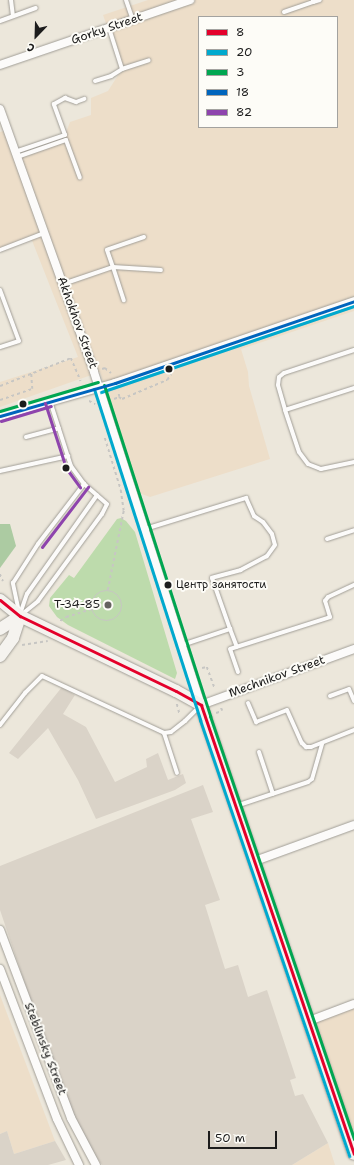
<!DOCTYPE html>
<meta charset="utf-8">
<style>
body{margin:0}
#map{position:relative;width:354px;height:1165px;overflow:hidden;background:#ece7db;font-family:"Shantell Sans",sans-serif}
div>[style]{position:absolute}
.built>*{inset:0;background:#eddec9}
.industrial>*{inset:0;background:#dad3c8}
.green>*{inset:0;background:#bddbac}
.forest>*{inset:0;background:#accba2}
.path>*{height:1.5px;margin-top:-0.75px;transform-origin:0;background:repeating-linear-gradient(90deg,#c7c6c3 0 3px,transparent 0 6px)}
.path>.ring{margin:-0.75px;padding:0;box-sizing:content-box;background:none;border:1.5px solid #c7c6c3;border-radius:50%}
.roads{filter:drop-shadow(0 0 1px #a19e97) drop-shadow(0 0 1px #a19e97)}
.service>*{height:4px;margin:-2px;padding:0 2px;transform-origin:2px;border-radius:2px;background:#fcfbfa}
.minor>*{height:8px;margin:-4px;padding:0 4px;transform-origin:4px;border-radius:4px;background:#fcfbfa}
.secondary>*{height:12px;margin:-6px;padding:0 6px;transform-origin:6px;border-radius:6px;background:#f5f3ef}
.bus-1>*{height:3px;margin:-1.5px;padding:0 1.5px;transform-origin:1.5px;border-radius:1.5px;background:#e4002b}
.bus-2>*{height:3px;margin:-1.5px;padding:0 1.5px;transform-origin:1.5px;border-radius:1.5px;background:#00a9ce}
.bus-3>*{height:3px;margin:-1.5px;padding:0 1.5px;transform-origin:1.5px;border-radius:1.5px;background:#00a651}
.bus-4>*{height:3px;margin:-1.5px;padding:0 1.5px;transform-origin:1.5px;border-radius:1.5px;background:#0065bd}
.bus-5>*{height:3px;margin:-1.5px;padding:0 1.5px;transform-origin:1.5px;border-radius:1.5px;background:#8e44ad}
.dots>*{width:11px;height:11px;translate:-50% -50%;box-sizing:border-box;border:2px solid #fdfcf7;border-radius:50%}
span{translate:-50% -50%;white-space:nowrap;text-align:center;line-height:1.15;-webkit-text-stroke:4px #fdfcf7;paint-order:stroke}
.bus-label{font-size:11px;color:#1c1c1c}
.left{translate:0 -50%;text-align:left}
.street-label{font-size:12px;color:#1c1c1c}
.poi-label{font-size:12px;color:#1c1c1c}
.right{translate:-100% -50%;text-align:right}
.legend{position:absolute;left:198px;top:16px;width:140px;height:112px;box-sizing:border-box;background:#fdfcf7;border:1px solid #a3a29f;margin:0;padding:5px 7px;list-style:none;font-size:12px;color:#1c1c1c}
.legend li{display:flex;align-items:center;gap:8px;height:20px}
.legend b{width:20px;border:1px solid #a3a29f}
.north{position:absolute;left:16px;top:16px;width:40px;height:40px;-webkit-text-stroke:3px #fdfcf7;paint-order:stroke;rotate:203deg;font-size:11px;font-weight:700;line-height:16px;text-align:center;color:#1c1c1c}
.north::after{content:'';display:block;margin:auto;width:14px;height:18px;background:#1c1c1c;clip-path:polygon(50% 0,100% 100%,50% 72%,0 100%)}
.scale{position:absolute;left:208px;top:1131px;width:69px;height:18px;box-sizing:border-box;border:2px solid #1c1c1c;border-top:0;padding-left:5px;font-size:12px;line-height:14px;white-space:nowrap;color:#1c1c1c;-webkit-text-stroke:3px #fdfcf7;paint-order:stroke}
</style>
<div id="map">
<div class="built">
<div style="clip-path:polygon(evenodd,148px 0,354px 0,354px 311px,241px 349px,248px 372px,249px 386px,270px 459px,150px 497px,139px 493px,100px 372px,0 407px,0 382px,78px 357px,31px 238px,0 250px,0 132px,7px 130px,15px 152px,65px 135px,70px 122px,91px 115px,91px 98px,108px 91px,122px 69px,103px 15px,148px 0,199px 17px,337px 17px,337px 127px,199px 127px,199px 17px)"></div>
<div style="clip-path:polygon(0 995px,55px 1141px,14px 1154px,7px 1131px,0 1134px)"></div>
<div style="clip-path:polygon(354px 1004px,354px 1154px,309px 1021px)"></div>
<div style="clip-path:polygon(328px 1143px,335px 1165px,292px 1165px)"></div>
</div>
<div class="industrial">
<div style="clip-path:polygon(62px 687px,75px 695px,63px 714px,86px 727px,115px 782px,147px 767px,146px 759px,158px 753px,168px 780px,183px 774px,186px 783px,175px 790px,96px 819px,78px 780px,48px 728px,18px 759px,9px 753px)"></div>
<div style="clip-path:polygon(203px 785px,213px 812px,191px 819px,220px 900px,205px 905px,225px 969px,238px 965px,248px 997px,267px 990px,296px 1078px,290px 1080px,295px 1096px,303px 1094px,328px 1143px,292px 1165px,102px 1165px,78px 1129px,24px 981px,0 910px,0 866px)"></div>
<div style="clip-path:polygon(7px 1131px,14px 1154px,55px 1141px,66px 1160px,48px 1165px,0 1165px,0 1134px)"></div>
</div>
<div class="green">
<div style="clip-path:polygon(121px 518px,126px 521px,135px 532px,177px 673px,175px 679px,68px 625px,57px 617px,49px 606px,50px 598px,69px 575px,74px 578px,117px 519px)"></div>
</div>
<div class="forest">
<div style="clip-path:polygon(0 524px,10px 524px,16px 546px,0 568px)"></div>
</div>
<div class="path">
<div style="left:102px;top:369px;width:3px;rotate:-18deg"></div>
<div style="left:105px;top:368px;width:8px;rotate:40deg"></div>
<div style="left:0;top:386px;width:76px;rotate:-21.5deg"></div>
<div style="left:71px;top:358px;width:25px;rotate:67deg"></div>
<div style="left:119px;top:397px;width:4px;rotate:34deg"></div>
<div style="left:122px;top:399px;width:49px;rotate:-22.9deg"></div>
<div style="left:167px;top:380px;width:7px;rotate:-56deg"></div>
<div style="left:114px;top:399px;width:5px;rotate:-22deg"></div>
<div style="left:119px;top:397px;width:6px;rotate:-99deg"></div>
<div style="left:0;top:400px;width:34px;rotate:-19deg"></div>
<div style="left:32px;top:389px;width:15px;rotate:-94deg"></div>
<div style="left:89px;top:401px;width:7px;rotate:27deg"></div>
<div style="left:105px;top:438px;width:54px;rotate:72.9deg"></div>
<div style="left:121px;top:490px;width:21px;rotate:82deg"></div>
<div style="left:124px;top:511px;width:81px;rotate:101.4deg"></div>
<div style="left:0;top:574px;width:8px;rotate:67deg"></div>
<div class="ring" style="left:92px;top:591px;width:28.5px;height:28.5px"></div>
<div style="left:60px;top:621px;width:7px;rotate:-34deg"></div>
<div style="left:66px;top:617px;width:27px;rotate:-17deg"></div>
<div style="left:22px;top:645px;width:26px;rotate:-9deg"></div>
<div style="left:202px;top:668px;width:5px;rotate:-11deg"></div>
<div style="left:207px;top:667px;width:23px;rotate:70deg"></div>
<div style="left:177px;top:704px;width:11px;rotate:75deg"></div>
<div style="left:216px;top:713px;width:6px;rotate:-18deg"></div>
<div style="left:222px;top:711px;width:5px;rotate:-112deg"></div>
</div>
<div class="roads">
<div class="service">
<div style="left:11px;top:0;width:16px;rotate:83deg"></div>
<div style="left:126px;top:0;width:21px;rotate:71deg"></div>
<div style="left:313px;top:2px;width:7px;rotate:-16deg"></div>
<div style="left:284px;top:12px;width:31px;rotate:-19deg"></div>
<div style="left:313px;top:2px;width:2px;rotate:-90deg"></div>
<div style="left:0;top:21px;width:38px;rotate:-20deg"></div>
<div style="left:109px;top:28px;width:43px;rotate:72.4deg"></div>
<div style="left:95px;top:81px;width:17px;rotate:-17deg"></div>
<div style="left:111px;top:76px;width:13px;rotate:-32deg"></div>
<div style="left:122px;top:69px;width:28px;rotate:-18deg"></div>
<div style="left:15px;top:152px;width:53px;rotate:-18.8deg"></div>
<div style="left:65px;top:135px;width:33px;rotate:-110deg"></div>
<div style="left:54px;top:104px;width:13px;rotate:-29deg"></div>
<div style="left:65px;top:98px;width:12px;rotate:20deg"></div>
<div style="left:76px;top:102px;width:9px;rotate:-21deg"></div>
<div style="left:17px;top:157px;width:52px;rotate:-19.1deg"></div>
<div style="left:66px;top:140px;width:40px;rotate:69.8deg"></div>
<div style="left:144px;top:237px;width:39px;rotate:161deg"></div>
<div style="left:107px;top:250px;width:18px;rotate:71deg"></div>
<div style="left:113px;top:267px;width:48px;rotate:3.6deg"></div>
<div style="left:0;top:250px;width:47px;rotate:-21.1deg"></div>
<div style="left:63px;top:284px;width:53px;rotate:-18.8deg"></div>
<div style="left:113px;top:267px;width:35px;rotate:72deg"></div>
<div style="left:0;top:290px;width:54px;rotate:69.6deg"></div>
<div style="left:19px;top:341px;width:20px;rotate:162deg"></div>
<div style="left:354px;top:350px;width:74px;rotate:161.8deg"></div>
<div style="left:284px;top:373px;width:6px;rotate:141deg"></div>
<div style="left:279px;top:377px;width:8px;rotate:97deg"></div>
<div style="left:278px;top:385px;width:26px;rotate:74deg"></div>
<div style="left:285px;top:410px;width:44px;rotate:71.6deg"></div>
<div style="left:299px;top:452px;width:15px;rotate:53deg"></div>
<div style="left:308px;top:464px;width:14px;rotate:21deg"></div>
<div style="left:321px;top:469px;width:34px;rotate:-12deg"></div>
<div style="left:285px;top:410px;width:72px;rotate:-17.7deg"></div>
<div style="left:26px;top:437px;width:34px;rotate:-15deg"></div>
<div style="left:0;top:471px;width:70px;rotate:-12.4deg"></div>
<div style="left:145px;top:529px;width:106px;rotate:-17.1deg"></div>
<div style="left:246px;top:498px;width:20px;rotate:66deg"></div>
<div style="left:254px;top:516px;width:11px;rotate:34deg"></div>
<div style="left:263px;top:522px;width:15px;rotate:53deg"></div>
<div style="left:272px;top:534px;width:11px;rotate:75deg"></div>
<div style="left:275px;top:545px;width:14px;rotate:126deg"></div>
<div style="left:267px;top:556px;width:30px;rotate:152deg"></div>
<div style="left:241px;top:570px;width:30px;rotate:165deg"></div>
<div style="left:212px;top:578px;width:54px;rotate:70.6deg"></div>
<div style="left:327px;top:539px;width:28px;rotate:-18deg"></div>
<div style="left:19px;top:612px;width:30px;rotate:-102deg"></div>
<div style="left:13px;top:583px;width:46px;rotate:-57.3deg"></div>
<div style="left:38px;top:544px;width:76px;rotate:-52.5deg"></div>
<div style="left:20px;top:614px;width:21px;rotate:-71deg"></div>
<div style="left:27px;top:594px;width:121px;rotate:-54.7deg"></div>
<div style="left:21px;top:615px;width:22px;rotate:-39deg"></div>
<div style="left:38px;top:601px;width:108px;rotate:-53.7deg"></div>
<div style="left:102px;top:514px;width:11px;rotate:-63deg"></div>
<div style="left:107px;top:504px;width:30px;rotate:-139deg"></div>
<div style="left:84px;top:484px;width:22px;rotate:-126deg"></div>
<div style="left:71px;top:466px;width:68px;rotate:-107.9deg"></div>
<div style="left:182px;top:645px;width:51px;rotate:-18.4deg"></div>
<div style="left:230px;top:629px;width:19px;rotate:69deg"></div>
<div style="left:238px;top:672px;width:24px;rotate:-109deg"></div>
<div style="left:230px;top:649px;width:105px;rotate:-17.7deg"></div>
<div style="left:330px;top:617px;width:17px;rotate:-107deg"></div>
<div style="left:325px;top:601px;width:5px;rotate:-53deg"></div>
<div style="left:328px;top:597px;width:29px;rotate:-25deg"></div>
<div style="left:330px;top:696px;width:20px;rotate:-20deg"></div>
<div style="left:349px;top:689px;width:13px;rotate:67deg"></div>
<div style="left:248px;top:703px;width:21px;rotate:67deg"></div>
<div style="left:256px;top:722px;width:33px;rotate:-21deg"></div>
<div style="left:287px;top:710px;width:36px;rotate:66deg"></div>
<div style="left:302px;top:743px;width:6px;rotate:45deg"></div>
<div style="left:306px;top:747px;width:5px"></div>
<div style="left:311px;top:747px;width:46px;rotate:-21.6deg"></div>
<div style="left:0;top:725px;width:41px;rotate:-52deg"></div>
<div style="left:25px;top:693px;width:24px;rotate:-45deg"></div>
<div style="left:42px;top:676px;width:135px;rotate:25deg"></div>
<div style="left:164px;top:733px;width:7px;rotate:-8deg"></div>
<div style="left:171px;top:732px;width:18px;rotate:-38deg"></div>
<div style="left:185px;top:721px;width:20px;rotate:-45deg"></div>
<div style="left:164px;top:733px;width:42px;rotate:72deg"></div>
<div style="left:259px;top:752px;width:44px;rotate:71.6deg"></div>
<div style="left:236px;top:806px;width:76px;rotate:-18.4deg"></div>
<div style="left:308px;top:782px;width:5px;rotate:-37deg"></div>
<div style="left:312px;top:779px;width:37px;rotate:-74deg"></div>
</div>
<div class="minor">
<div style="left:0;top:65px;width:201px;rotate:-18.9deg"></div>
<div style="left:0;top:109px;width:279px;rotate:70.3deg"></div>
<div style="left:94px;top:372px;width:350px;rotate:72.2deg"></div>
<div style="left:201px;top:705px;width:163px;rotate:-20.1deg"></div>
<div style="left:0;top:416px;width:120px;rotate:-16deg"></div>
<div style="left:115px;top:383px;width:253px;rotate:-18.9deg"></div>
<div style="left:255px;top:861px;width:105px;rotate:-20deg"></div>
<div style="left:0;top:930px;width:201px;rotate:69.3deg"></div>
<div style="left:71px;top:1118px;width:53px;rotate:62deg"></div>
<div style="left:0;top:969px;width:160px;rotate:69.2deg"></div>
<div style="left:57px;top:1119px;width:51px;rotate:64.4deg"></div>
<div style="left:309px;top:1021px;width:48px;rotate:-20.7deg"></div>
</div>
<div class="secondary">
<div style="left:0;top:600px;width:26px;rotate:39deg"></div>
<div style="left:20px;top:616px;width:173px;rotate:25.7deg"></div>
<div style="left:176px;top:691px;width:29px;rotate:29deg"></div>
<div style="left:201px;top:705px;width:474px;rotate:71.2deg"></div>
<div style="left:0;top:629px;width:24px;rotate:-33deg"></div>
<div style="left:0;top:656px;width:22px;rotate:-54deg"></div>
<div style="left:13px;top:638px;width:23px;rotate:-72deg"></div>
</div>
</div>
<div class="bus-1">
<div style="left:0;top:600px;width:26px;rotate:39deg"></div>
<div style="left:20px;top:616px;width:173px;rotate:25.7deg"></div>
<div style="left:176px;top:691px;width:29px;rotate:29deg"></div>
<div style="left:201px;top:705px;width:474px;rotate:71.2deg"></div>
</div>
<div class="bus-2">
<div style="left:94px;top:389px;width:348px;rotate:72.2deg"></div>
<div style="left:200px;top:720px;width:461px;rotate:71.1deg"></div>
<div style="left:101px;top:392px;width:267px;rotate:-18.8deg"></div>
</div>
<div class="bus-3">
<div style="left:104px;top:385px;width:348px;rotate:72.2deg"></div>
<div style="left:210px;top:716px;width:447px;rotate:71.2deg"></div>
<div style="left:0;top:411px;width:102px;rotate:-16.5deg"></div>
</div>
<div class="bus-4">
<div style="left:0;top:416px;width:120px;rotate:-16deg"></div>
<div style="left:115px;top:383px;width:253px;rotate:-18.9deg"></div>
</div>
<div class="bus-5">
<div style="left:45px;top:403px;width:68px;rotate:72.1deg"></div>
<div style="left:66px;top:468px;width:24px;rotate:54deg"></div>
<div style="left:1px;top:421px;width:52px;rotate:-16.7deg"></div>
<div style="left:42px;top:547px;width:76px;rotate:-52.5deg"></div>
</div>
<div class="dots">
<div style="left:169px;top:369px;background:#1c1c1c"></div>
<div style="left:23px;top:404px;background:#1c1c1c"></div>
<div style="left:66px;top:468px;background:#1c1c1c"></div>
<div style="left:168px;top:585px;background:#1c1c1c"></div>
<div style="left:108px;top:605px;background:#65635f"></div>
</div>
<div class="bus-label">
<span class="left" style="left:176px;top:585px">Центр занятости</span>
</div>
<div class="street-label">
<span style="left:107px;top:29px;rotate:-19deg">Gorky Street</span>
<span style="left:77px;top:323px;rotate:70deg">Akhokhov Street</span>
<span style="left:277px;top:677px;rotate:-20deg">Mechnikov Street</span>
<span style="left:45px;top:1049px;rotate:69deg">Steblinsky Street</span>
</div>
<div class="poi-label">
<span class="right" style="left:100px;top:605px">Т-34-85</span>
</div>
<ul class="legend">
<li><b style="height:5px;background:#e4002b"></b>8</li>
<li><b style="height:5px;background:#00a9ce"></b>20</li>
<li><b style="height:5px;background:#00a651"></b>3</li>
<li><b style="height:5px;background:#0065bd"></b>18</li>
<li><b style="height:5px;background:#8e44ad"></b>82</li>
</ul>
<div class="north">С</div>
<div class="scale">50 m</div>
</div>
